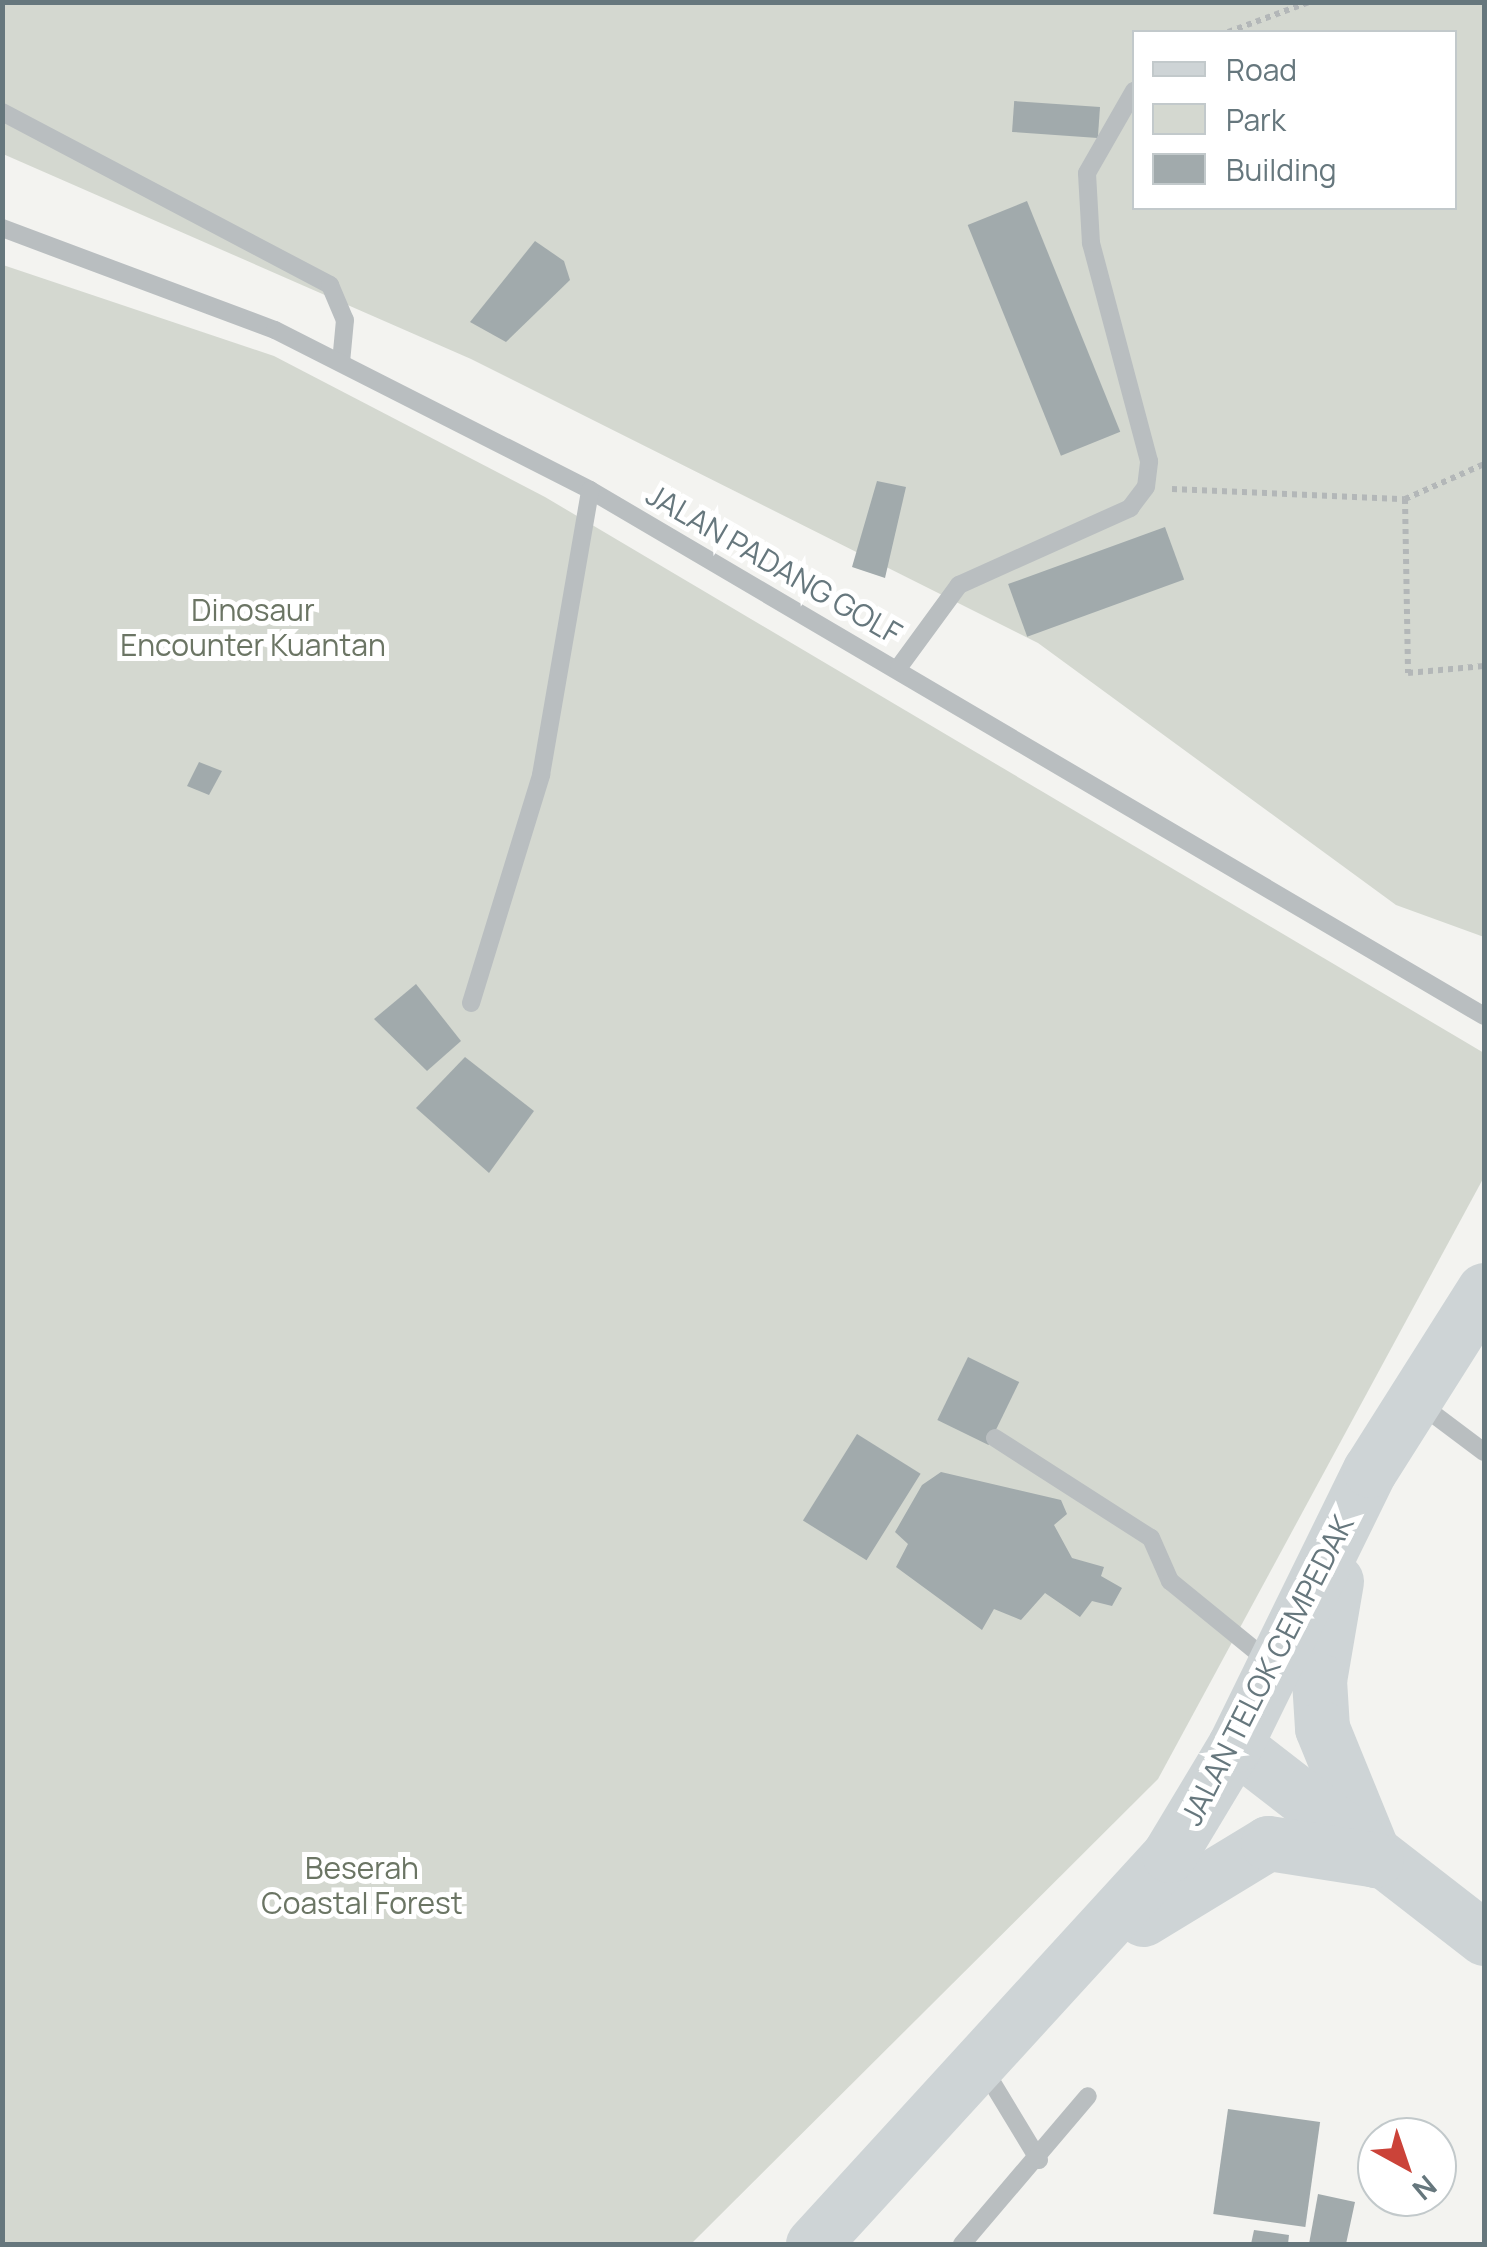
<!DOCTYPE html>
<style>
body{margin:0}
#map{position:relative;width:1487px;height:2247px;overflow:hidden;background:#f3f3f0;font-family:Manrope,sans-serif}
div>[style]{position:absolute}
.green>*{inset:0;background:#d4d8d0}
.building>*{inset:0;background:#a1aaac;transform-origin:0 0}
.path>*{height:6px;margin-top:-3px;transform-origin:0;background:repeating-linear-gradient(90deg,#b3b7b8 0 5px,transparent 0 10px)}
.minor>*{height:18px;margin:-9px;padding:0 9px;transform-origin:9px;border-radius:9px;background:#b9bec0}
.major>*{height:55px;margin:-27.5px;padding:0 27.5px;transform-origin:27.5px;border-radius:27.5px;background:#ced4d6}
span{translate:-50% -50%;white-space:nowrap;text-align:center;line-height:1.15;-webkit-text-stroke:10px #fff;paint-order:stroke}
.street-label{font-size:30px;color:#66777d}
.park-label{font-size:30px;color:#6b7564}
.frame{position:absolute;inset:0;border:5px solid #66777d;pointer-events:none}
.legend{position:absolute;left:1132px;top:30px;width:325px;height:180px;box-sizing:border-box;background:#fff;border:2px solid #c2c9cb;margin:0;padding:12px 18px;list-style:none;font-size:30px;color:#66777d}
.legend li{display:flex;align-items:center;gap:20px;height:50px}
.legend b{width:50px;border:2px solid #c2c9cb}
.north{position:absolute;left:1357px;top:2117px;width:100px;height:100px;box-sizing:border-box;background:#fff;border:2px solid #c2c9cb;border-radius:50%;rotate:140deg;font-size:28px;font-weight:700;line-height:40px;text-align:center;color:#66777d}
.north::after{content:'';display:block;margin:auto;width:35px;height:45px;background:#cb4339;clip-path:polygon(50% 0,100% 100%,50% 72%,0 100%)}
</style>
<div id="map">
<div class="green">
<div style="clip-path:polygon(evenodd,3px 3px,1484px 3px,1484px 937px,1396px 905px,1038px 643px,471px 359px,3px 154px,3px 3px,1134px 32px,1454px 32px,1454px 208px,1134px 208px,1134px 32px)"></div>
<div style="clip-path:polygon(3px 265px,274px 356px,545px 497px,1484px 1053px,1484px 1177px,1158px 1779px,691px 2244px,3px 2244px)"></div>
</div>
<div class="building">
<div style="left:1100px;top:107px;width:31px;height:86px;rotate:94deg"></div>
<div style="left:1027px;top:201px;width:249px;height:64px;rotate:68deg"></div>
<div style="clip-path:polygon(535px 241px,564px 261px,570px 280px,506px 342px,470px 322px)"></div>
<div style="clip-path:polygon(877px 481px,906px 487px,885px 578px,852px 567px)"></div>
<div style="left:1165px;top:527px;width:56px;height:167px;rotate:70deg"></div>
<div style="clip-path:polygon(199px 762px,222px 771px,209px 795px,187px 786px)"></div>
<div style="clip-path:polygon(416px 984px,461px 1041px,427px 1071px,374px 1019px)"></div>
<div style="clip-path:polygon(465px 1057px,534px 1111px,489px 1173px,416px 1108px)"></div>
<div style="left:968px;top:1357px;width:57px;height:70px;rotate:26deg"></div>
<div style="left:857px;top:1434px;width:75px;height:102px;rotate:32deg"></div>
<div style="clip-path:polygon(941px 1472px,1061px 1500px,1067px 1514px,1054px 1525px,1072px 1558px,1104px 1567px,1101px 1576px,1122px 1588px,1112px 1606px,1092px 1601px,1080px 1617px,1045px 1593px,1021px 1620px,994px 1609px,982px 1630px,896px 1567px,908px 1544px,895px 1532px,922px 1485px)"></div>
<div style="left:1228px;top:2109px;width:93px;height:106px;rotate:8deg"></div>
<div style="clip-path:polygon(1318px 2194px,1355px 2202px,1346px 2244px,1309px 2244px)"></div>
<div style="clip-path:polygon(1254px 2230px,1289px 2235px,1288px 2244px,1251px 2244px)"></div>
</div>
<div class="path">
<div style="left:1228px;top:32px;width:86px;rotate:-20.3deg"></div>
<div style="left:1172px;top:489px;width:233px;rotate:2.5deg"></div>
<div style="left:1405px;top:499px;width:86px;rotate:-23.9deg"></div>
<div style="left:1405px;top:499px;width:174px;rotate:89deg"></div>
<div style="left:1408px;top:673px;width:76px;rotate:-5.3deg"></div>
</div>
<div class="minor">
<div style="left:2px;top:112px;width:371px;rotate:27.8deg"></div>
<div style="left:330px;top:285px;width:38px;rotate:67deg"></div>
<div style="left:345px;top:320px;width:42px;rotate:95.4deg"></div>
<div style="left:2px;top:228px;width:291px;rotate:20.5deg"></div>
<div style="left:275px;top:330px;width:353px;rotate:26.9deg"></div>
<div style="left:590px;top:490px;width:1037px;rotate:30.47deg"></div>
<div style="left:899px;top:667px;width:102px;rotate:-53.8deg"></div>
<div style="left:959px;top:585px;width:188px;rotate:-24.2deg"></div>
<div style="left:1130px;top:508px;width:26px;rotate:-53deg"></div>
<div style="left:1146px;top:487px;width:26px;rotate:-83deg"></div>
<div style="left:1149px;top:461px;width:226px;rotate:-104.9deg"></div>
<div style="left:1091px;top:243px;width:70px;rotate:-93.3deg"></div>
<div style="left:1087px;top:173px;width:95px;rotate:-60.2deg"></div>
<div style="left:471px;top:1003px;width:239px;rotate:-72.9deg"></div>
<div style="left:541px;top:775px;width:289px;rotate:-80.2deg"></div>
<div style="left:1420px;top:1404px;width:80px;rotate:36.9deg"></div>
<div style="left:995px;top:1438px;width:185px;rotate:32.7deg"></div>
<div style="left:1151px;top:1538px;width:47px;rotate:66.2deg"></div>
<div style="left:1170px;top:1581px;width:127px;rotate:39.2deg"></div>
<div style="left:982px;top:2066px;width:110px;rotate:58.8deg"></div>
<div style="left:962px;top:2244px;width:194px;rotate:-49.6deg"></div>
</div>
<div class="major">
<div style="left:1336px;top:1581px;width:100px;rotate:99.7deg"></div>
<div style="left:1319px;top:1680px;width:48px;rotate:86.4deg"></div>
<div style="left:1322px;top:1728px;width:143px;rotate:67.8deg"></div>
<div style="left:1235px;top:1745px;width:315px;rotate:37.8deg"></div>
<div style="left:1143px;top:1919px;width:146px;rotate:-31.3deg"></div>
<div style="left:1268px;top:1843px;width:109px;rotate:8.9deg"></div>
<div style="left:813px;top:2244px;width:527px;rotate:-47.54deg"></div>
<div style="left:1169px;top:1855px;width:128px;rotate:-59deg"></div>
<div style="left:1235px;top:1745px;width:306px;rotate:-63.9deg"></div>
<div style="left:1370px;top:1470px;width:213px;rotate:-57.7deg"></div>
</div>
<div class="street-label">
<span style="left:774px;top:564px;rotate:30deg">JALAN PADANG GOLF</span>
<span style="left:1267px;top:1670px;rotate:-63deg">JALAN TELOK CEMPEDAK</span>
</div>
<div class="park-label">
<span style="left:253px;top:627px">Dinosaur<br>Encounter Kuantan</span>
<span style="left:362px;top:1885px">Beserah<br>Coastal Forest</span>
</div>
<div class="frame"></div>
<ul class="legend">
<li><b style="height:12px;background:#ced4d6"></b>Road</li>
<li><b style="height:28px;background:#d4d8d0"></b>Park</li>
<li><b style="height:28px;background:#a1aaac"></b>Building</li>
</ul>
<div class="north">N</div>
</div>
